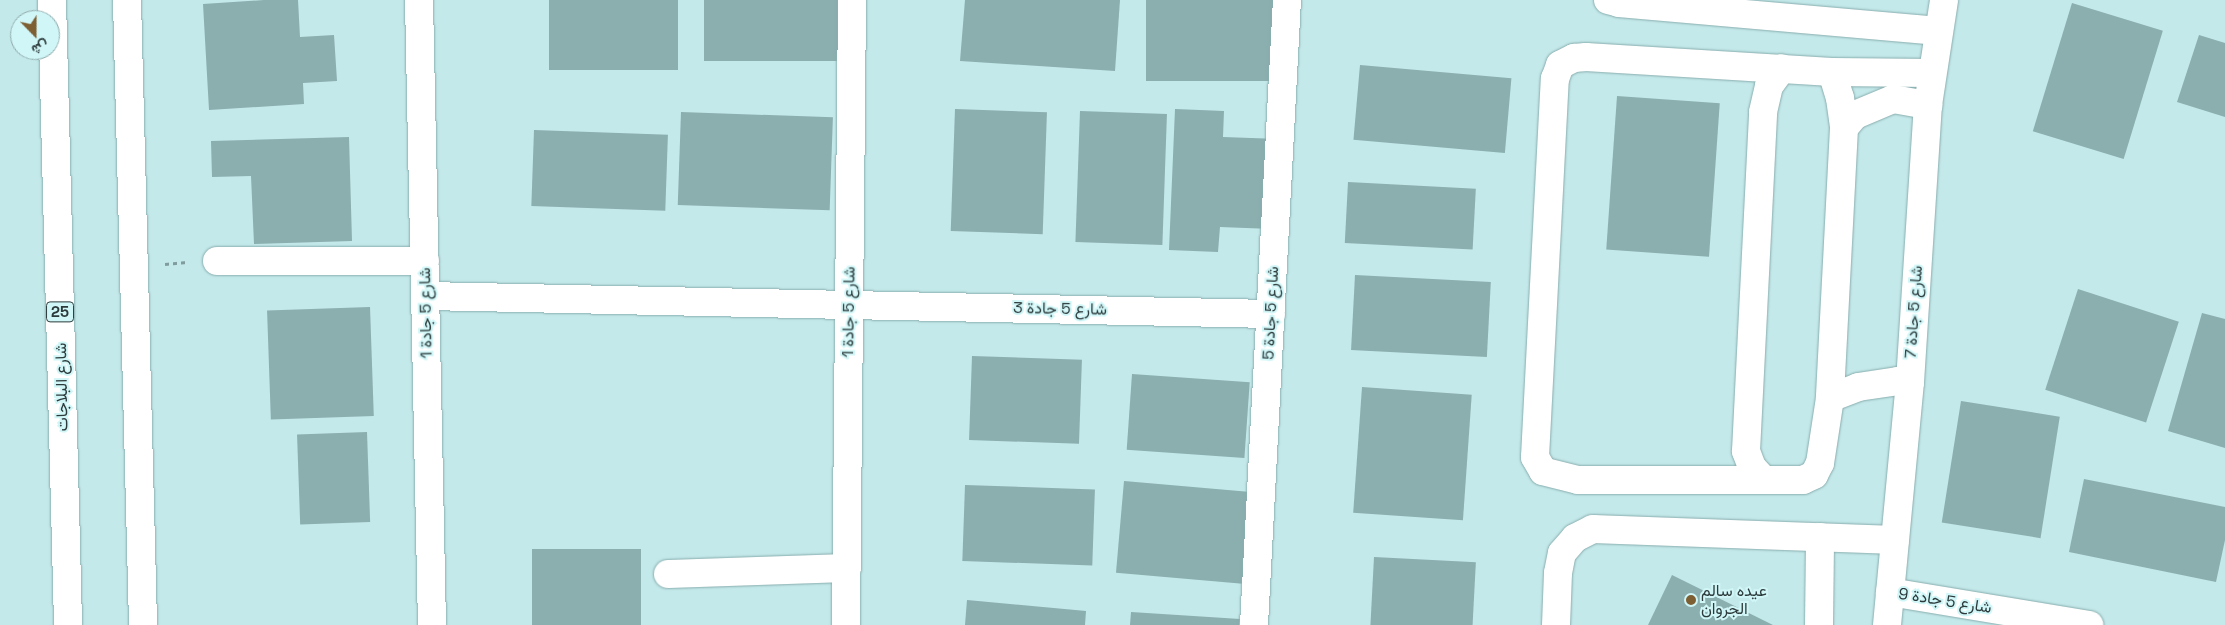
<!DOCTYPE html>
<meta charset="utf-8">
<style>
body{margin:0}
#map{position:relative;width:2225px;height:625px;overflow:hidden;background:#c4e9ea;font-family:"Space Grotesk",Vazirmatn,sans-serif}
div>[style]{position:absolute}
.building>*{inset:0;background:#8baeaf;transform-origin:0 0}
.path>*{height:3px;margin-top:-1.5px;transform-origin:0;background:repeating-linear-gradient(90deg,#819c9d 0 4px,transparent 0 8px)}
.roads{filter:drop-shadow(0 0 1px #89adae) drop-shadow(0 0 1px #89adae)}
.minor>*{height:28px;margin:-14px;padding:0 14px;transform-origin:14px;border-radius:14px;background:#fff}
.major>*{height:28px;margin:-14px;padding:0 14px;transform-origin:14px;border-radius:14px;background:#fff}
.dots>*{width:14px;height:14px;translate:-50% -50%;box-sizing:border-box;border:2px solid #d1f6f7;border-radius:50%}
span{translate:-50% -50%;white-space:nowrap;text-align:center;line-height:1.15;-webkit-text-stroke:4px #d1f6f7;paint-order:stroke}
.shield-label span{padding:1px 4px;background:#d1f6f7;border:1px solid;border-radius:4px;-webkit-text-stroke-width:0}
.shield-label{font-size:15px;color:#2c3a3b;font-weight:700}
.street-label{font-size:16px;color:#2c3a3b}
.poi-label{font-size:16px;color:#2c3a3b}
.left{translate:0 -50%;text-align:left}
.north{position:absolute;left:10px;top:10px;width:50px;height:50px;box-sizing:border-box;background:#d1f6f7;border:1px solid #8fabac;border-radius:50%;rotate:158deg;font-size:14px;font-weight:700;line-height:20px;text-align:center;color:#2c3a3b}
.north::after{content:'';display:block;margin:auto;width:18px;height:22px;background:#7d5f33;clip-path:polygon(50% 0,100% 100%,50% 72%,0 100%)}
</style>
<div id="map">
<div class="building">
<div style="clip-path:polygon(264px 0,298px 0,300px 37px,334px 35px,337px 81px,303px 83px,304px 104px,209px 110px,203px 4px)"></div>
<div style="left:549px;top:0;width:129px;height:70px"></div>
<div style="left:704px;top:0;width:144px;height:61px"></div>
<div style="clip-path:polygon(965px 0,1120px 0,1115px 71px,960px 61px)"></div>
<div style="left:1146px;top:0;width:135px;height:81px"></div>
<div style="left:2072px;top:3px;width:95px;height:134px;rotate:17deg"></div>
<div style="clip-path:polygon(2199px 35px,2225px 43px,2225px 117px,2177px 102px)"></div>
<div style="left:1360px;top:65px;width:152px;height:75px;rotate:5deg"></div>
<div style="left:1617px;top:96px;width:103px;height:154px;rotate:4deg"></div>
<div style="left:955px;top:109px;width:92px;height:122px;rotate:2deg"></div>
<div style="clip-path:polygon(1175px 109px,1224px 111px,1223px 137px,1277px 139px,1273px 229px,1220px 227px,1218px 252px,1169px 250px)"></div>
<div style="left:1080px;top:111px;width:87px;height:131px;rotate:2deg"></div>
<div style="left:681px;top:112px;width:152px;height:93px;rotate:2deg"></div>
<div style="left:534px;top:130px;width:134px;height:76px;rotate:2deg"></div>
<div style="clip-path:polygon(349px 137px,352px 241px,254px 244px,251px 176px,212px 177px,211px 141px)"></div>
<div style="left:1348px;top:182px;width:128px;height:61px;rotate:3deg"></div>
<div style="left:1355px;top:275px;width:136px;height:75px;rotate:3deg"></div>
<div style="left:2078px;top:289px;width:106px;height:106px;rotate:18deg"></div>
<div style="left:370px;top:307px;width:109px;height:103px;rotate:88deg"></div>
<div style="clip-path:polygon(2202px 313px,2225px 319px,2225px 448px,2168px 431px)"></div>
<div style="left:972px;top:356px;width:110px;height:84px;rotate:2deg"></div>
<div style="left:1132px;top:374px;width:118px;height:76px;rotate:4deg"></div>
<div style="left:1362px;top:387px;width:110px;height:126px;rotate:4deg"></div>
<div style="left:1961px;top:401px;width:100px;height:123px;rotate:9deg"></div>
<div style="left:367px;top:432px;width:90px;height:70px;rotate:88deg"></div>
<div style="clip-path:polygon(2084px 479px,2225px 507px,2225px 540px,2216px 582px,2069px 552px)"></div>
<div style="left:1124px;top:481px;width:130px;height:92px;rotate:5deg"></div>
<div style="left:965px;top:485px;width:130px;height:76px;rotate:2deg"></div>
<div style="left:532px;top:549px;width:109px;height:76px"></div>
<div style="left:1374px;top:557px;width:102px;height:68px;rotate:3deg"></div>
<div style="clip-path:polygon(1672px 575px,1773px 625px,1648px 625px)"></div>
<div style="clip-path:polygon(967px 600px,1086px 611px,1085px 625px,965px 625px)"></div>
<div style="clip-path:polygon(1131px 612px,1240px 619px,1239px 625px,1130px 625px)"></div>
</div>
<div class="path">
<div style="left:165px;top:264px;width:22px;rotate:-5deg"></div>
</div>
<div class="roads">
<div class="minor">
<div style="left:419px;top:0;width:625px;rotate:88.81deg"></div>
<div style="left:1608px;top:0;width:11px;rotate:15deg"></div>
<div style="left:1619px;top:3px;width:321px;rotate:5deg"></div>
<div style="left:1832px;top:72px;width:27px;rotate:73deg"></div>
<div style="left:1840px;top:98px;width:30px;rotate:82deg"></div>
<div style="left:1844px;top:128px;width:270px;rotate:93deg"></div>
<div style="left:1830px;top:398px;width:66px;rotate:98.7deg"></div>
<div style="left:1820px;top:463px;width:13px;rotate:117deg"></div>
<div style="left:1814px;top:475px;width:12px;rotate:156deg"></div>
<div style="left:1803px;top:480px;width:225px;rotate:180deg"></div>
<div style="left:1578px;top:480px;width:36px;rotate:-166deg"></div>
<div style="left:1543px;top:471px;width:16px;rotate:-120deg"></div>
<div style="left:1535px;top:457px;width:379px;rotate:-87deg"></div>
<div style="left:1555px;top:79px;width:15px;rotate:-70deg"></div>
<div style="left:1560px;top:65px;width:16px;rotate:-27deg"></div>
<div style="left:1574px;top:58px;width:12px;rotate:-5deg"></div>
<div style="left:1586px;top:57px;width:246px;rotate:3.5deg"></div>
<div style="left:1832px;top:72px;width:100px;rotate:0.6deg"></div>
<div style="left:1844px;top:128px;width:17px;rotate:-50deg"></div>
<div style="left:1855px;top:115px;width:41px;rotate:-22.8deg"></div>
<div style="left:1893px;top:99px;width:36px;rotate:10deg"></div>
<div style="left:217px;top:261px;width:208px"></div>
<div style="left:426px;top:296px;width:845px;rotate:1.22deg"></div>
<div style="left:1830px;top:398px;width:30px;rotate:-21deg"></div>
<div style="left:1858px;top:387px;width:40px;rotate:-8.5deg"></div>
<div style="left:1898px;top:381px;width:12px;rotate:5deg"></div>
<div style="left:1763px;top:479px;width:16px;rotate:-133deg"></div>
<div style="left:1752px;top:467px;width:17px;rotate:-111deg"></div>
<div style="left:1746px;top:451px;width:339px;rotate:-87.1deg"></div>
<div style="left:1763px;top:112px;width:27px;rotate:-77deg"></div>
<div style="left:1769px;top:86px;width:22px;rotate:-54deg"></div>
<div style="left:668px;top:574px;width:179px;rotate:-1.9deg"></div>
<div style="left:1890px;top:592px;width:202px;rotate:9.4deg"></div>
<div style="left:846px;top:625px;width:625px;rotate:-89.45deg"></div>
<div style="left:1254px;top:625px;width:626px;rotate:-86.98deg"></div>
<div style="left:1556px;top:625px;width:52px;rotate:-87.8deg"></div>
<div style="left:1558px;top:573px;width:20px;rotate:-79deg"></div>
<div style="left:1562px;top:553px;width:20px;rotate:-49deg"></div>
<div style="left:1575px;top:538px;width:20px;rotate:-27deg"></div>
<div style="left:1593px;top:529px;width:302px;rotate:2.1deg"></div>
<div style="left:1819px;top:625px;width:88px;rotate:-89.3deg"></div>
<div style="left:1887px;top:625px;width:244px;rotate:-84.6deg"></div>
<div style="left:1910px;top:382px;width:278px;rotate:-86.3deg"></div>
<div style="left:1928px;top:105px;width:106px;rotate:-81.3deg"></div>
</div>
<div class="major">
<div style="left:52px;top:0;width:625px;rotate:88.53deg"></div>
<div style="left:127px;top:0;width:625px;rotate:88.53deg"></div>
</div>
</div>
<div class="dots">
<div style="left:1691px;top:600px;background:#7d5f33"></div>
</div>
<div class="shield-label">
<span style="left:60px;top:312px">25</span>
</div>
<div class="street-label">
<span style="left:1060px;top:309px;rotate:1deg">شارع 5 جادة 3</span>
<span style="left:849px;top:312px;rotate:-89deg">شارع 5 جادة 1</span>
<span style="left:1914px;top:312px;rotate:-86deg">شارع 5 جادة 7</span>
<span style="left:426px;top:313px;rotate:-91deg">شارع 5 جادة 1</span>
<span style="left:1271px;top:313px;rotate:-87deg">شارع 5 جادة 5</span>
<span style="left:62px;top:387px;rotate:-91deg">شارع البلاجات</span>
<span style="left:1945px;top:601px;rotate:9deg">شارع 5 جادة 9</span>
</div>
<div class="poi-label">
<span class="left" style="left:1701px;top:600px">عيده سالم<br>الجروان</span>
</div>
<div class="north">ش</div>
</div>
